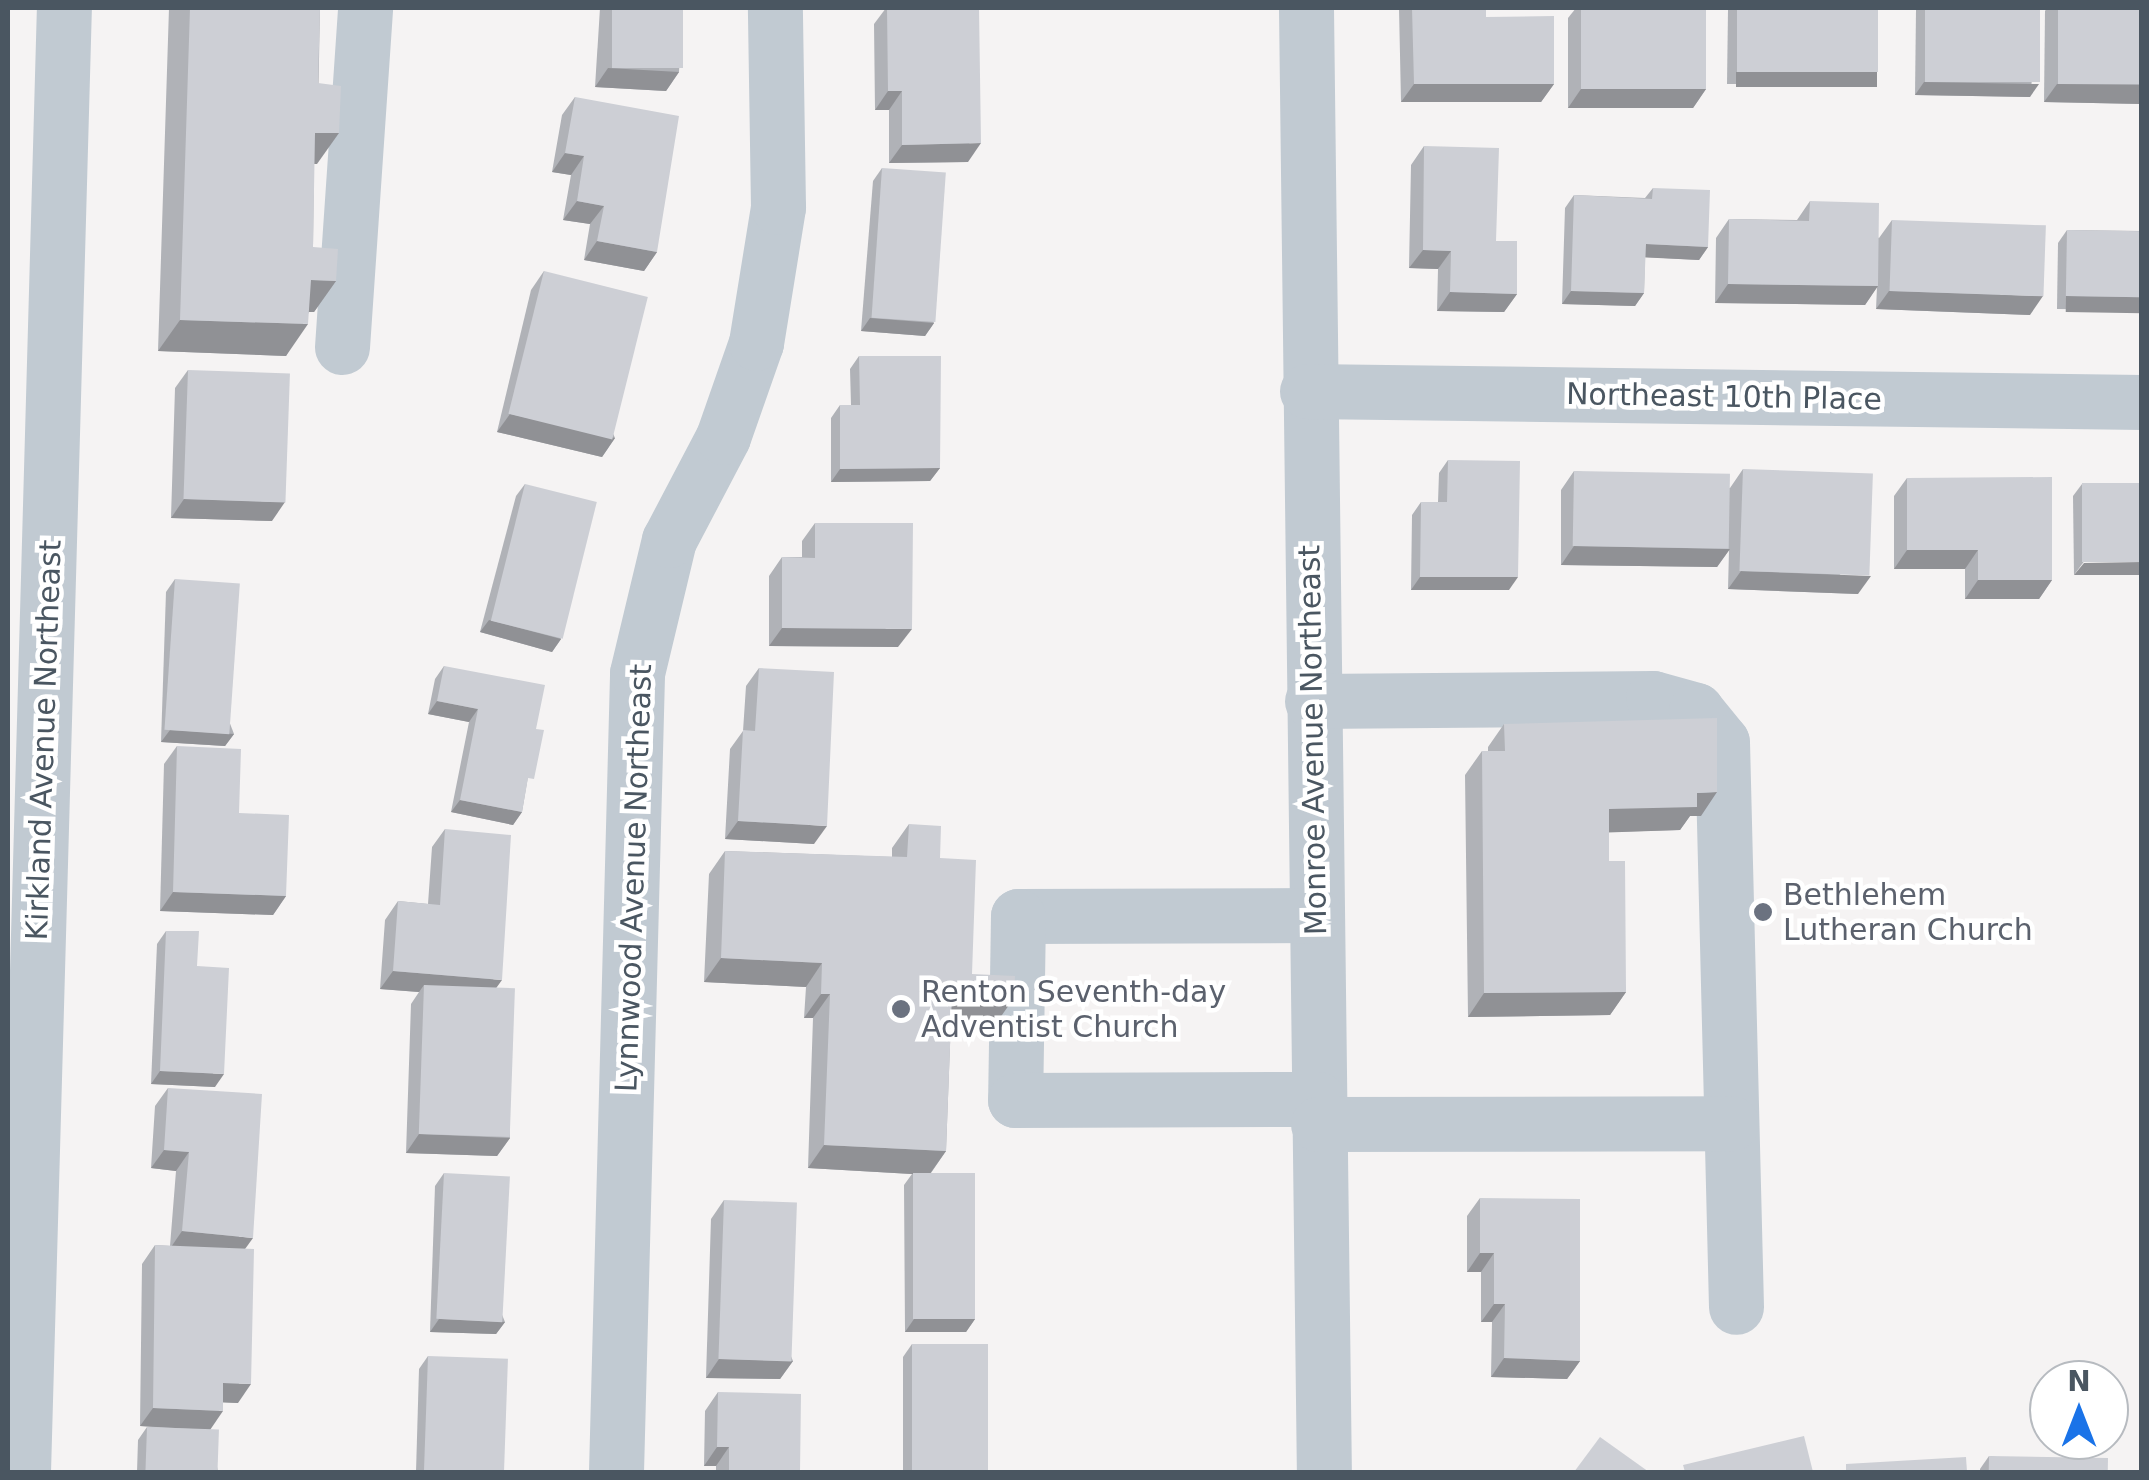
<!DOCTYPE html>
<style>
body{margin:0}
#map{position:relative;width:2149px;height:1480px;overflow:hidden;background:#f5f3f3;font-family:"DejaVu Sans",sans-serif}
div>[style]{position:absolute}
.minor>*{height:55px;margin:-27.5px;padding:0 27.5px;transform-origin:27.5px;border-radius:27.5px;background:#c1cad2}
.wall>*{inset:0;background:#b0b2b7}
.shaded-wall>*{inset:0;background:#909195;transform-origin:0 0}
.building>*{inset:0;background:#cdcfd5;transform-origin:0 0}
.dots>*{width:28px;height:28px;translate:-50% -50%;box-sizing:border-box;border:5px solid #fff;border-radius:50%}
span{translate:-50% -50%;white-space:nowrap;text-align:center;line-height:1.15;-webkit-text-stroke:9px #fff;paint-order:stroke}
.street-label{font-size:30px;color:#4a5661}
.worship-label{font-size:30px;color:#5b616d}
.left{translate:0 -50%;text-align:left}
.frame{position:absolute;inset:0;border:10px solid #4a5661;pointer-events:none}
.north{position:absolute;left:2029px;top:1360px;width:100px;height:100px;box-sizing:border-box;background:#fff;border:2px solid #b7bbc0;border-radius:50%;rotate:0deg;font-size:28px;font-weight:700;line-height:40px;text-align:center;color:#4a5661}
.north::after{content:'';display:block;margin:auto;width:35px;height:45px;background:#1a73e8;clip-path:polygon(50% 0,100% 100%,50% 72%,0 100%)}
</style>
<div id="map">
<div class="minor">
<div style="left:1306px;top:8px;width:1464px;rotate:89.3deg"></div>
<div style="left:342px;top:347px;width:340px;rotate:-86.1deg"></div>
<div style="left:1307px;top:391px;width:835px;rotate:0.75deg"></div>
<div style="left:1312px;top:701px;width:341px;rotate:-0.5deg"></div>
<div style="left:1653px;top:698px;width:45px;rotate:15.6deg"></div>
<div style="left:1696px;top:710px;width:41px;rotate:50.9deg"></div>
<div style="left:1722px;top:742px;width:565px;rotate:88.58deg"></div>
<div style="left:1315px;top:915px;width:297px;rotate:179.8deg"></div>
<div style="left:1018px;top:916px;width:184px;rotate:90.9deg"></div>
<div style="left:1015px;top:1100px;width:303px;rotate:-0.2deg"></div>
<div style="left:1318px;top:1124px;width:413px;rotate:-0.1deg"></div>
<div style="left:23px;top:1472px;width:1465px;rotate:-88.4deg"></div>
<div style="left:616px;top:1472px;width:799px;rotate:-88.49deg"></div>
<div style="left:637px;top:673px;width:137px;rotate:-76.5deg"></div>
<div style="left:669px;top:540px;width:116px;rotate:-62.3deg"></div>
<div style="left:723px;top:437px;width:100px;rotate:-70.7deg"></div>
<div style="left:756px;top:343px;width:138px;rotate:-80.8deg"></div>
<div style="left:778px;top:207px;width:199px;rotate:-90.9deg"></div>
</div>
<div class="wall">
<div style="clip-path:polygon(169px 8px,320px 8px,317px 164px,314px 164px,313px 247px,336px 281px,314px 312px,309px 312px,286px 356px,158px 351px)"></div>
<div style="clip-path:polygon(600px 8px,683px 8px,679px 72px,666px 91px,595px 87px)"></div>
<div style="clip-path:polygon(886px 8px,979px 8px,968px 162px,889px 163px,889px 110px,875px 110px,874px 24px)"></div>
<div style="clip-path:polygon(1399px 8px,1486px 8px,1486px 17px,1554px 84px,1541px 102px,1401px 102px)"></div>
<div style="clip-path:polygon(1576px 8px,1706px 8px,1706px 89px,1693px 108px,1568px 108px,1568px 18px)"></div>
<div style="clip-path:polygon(1729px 8px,1878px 8px,1868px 84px,1727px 84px,1728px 10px)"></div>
<div style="clip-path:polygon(1918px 8px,2040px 8px,2030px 97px,1915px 95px,1916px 10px)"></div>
<div style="clip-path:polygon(2047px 8px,2142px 8px,2142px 104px,2044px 102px,2045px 11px)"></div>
<div style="clip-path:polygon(575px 97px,657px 252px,644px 271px,584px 260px,590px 224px,563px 220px,571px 175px,552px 172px,562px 115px)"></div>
<div style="clip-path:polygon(1424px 146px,1496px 241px,1517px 294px,1504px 312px,1437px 311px,1438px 269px,1409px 268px,1411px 165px)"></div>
<div style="clip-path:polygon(882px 168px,934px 323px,925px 336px,861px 331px,873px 181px)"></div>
<div style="clip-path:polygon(1653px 188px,1708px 247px,1699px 260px,1645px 257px,1644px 293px,1635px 306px,1562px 304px,1565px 208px,1574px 195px,1645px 198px)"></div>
<div style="clip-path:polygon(1810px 201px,1879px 238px,1892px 220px,2030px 315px,1876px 309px,1877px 287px,1865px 305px,1715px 303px,1716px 238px,1729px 219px,1797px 220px)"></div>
<div style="clip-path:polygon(2067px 230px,2142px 231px,2142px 310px,2057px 309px,2058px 243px)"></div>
<div style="clip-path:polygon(544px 271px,615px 438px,602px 457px,497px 432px,531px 290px)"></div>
<div style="clip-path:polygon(859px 356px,940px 468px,930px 481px,831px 482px,831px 418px,840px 405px,851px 405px,850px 369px)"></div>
<div style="clip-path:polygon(188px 370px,272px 521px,171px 518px,175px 388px)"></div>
<div style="clip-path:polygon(1448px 460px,1509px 590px,1411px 590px,1412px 515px,1421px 502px,1438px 502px,1439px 473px)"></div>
<div style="clip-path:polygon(1743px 469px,1858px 594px,1728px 589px,1729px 550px,1717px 567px,1561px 565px,1561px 490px,1574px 471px,1730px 488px)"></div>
<div style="clip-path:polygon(1907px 478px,2052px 580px,2039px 599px,1965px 599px,1965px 569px,1894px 569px,1894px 496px)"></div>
<div style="clip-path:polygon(2142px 483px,2074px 575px,2073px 496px,2082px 484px)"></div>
<div style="clip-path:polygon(525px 484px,561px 639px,552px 652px,480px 632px,516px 496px)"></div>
<div style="clip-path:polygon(815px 523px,898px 647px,769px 646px,769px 576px,782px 557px,802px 557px,802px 541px)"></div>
<div style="clip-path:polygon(175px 579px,234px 734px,225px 746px,161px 742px,166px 592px)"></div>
<div style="clip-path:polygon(444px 666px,536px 729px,522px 812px,513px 825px,451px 812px,469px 722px,428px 714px,435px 679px)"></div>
<div style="clip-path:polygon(759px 668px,814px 844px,725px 839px,730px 749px,743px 731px,746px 686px)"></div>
<div style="clip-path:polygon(1504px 724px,1701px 816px,1690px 816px,1680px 830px,1609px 832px,1609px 861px,1626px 992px,1610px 1015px,1468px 1017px,1465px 775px,1482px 751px,1488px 751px,1488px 747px)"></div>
<div style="clip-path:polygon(177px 746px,239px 813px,286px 896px,273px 915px,160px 911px,164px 764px)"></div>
<div style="clip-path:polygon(909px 824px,940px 858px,972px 974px,997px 1022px,951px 1019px,946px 1151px,931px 1173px,975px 1319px,966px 1332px,905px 1332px,904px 1185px,912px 1174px,808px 1168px,813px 1018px,804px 1018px,806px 987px,704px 982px,709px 874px,725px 851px,892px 857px,892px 848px)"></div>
<div style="clip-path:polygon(445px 829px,496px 988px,510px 1138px,497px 1156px,406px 1153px,411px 1004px,419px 992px,380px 989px,385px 920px,398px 901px,428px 904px,432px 847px)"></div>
<div style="clip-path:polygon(166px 931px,197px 966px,215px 1087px,151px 1084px,157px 944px)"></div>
<div style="clip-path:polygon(168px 1088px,245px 1249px,238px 1403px,223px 1402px,210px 1429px,218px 1472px,137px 1472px,138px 1440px,147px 1427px,171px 1428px,140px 1426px,142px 1264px,155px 1245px,170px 1246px,176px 1171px,151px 1168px,155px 1106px)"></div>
<div style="clip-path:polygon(444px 1173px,505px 1322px,496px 1334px,430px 1332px,435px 1186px)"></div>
<div style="clip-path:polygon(1480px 1198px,1580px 1361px,1567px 1379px,1491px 1377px,1492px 1322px,1481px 1322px,1481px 1272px,1467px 1272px,1467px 1216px)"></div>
<div style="clip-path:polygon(724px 1200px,793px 1361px,780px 1379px,706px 1378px,711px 1219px)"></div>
<div style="clip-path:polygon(912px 1344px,988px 1472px,903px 1472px,903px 1357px)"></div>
<div style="clip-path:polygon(428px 1356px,504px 1472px,416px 1472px,419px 1369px)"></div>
<div style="clip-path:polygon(718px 1392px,800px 1472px,716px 1472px,716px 1466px,704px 1466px,705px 1411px)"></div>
<div style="clip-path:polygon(1989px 1456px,2108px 1472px,1980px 1472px,1980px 1469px)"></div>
</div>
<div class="shaded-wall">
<div style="clip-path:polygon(608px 68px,679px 72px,666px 91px,595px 87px)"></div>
<div style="left:1736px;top:72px;width:141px;height:15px"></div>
<div style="clip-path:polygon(1924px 82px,2039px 84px,2030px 97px,1915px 95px)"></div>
<div style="clip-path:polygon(1414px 84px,1554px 84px,1541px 102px,1401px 102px)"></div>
<div style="clip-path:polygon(2057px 84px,2142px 85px,2142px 104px,2044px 102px)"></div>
<div style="clip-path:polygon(1581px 89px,1706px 89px,1693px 108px,1568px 108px)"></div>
<div style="clip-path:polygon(888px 91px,902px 91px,889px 110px,875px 110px)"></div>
<div style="clip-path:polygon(315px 133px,339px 133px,317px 164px,293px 164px)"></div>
<div style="clip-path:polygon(981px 143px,968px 162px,889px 163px,902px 145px)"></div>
<div style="clip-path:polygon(565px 153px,584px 156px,571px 175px,552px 172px)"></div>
<div style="clip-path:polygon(577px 201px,604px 206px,590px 224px,563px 220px)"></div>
<div style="clip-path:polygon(597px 241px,657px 252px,644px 271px,584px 260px)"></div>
<div style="clip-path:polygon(1646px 244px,1708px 247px,1699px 260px,1637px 257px)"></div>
<div style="clip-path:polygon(1423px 250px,1451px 251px,1438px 269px,1409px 268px)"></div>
<div style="clip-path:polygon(311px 280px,336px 281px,314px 312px,289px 312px)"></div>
<div style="clip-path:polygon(1728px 284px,1878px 286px,1865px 305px,1715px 303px)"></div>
<div style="clip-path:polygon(1571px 291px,1644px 293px,1635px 306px,1562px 304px)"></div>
<div style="clip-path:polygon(1889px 291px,2043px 296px,2030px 315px,1876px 309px)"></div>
<div style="clip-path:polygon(1450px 292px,1517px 294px,1504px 312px,1437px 311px)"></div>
<div style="left:2066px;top:296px;width:76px;height:16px;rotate:1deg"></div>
<div style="clip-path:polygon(870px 318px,934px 323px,925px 336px,861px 331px)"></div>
<div style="clip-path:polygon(180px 320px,308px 324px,286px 356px,158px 351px)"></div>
<div style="clip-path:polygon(510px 414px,615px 438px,602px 457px,497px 432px)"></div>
<div style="clip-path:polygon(940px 468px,930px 481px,831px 482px,840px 469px)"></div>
<div style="clip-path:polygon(184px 499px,285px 502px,272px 521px,171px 518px)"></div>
<div style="clip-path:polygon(1574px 546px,1730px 549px,1717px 567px,1561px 565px)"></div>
<div style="clip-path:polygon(1907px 550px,1978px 550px,1965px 569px,1894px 569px)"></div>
<div style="clip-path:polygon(2142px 562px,2142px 575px,2074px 575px,2084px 563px)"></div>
<div style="clip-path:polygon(1741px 571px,1871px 576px,1858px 594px,1728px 589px)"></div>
<div style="clip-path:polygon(1420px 577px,1518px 577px,1509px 590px,1411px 590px)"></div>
<div style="clip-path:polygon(1978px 580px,2052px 580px,2039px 599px,1965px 599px)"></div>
<div style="clip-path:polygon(489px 620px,561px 639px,552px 652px,480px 632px)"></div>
<div style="clip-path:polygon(782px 628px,912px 629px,898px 647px,769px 646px)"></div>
<div style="clip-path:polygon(437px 701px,478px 709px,469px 722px,428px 714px)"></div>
<div style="clip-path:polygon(170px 730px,234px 734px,225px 746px,161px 742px)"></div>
<div style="clip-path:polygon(1717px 792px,1701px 816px,1690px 816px,1680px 830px,1593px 833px,1609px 809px,1697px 793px)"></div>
<div style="clip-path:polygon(460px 800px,522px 812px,513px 825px,451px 812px)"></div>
<div style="clip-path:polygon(738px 821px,827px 826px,814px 844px,725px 839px)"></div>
<div style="clip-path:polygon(173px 892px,286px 896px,273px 915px,160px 911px)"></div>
<div style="clip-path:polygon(721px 958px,822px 963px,806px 987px,704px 982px)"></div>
<div style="clip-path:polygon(393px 971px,502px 980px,489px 998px,424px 985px,419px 992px,380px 989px)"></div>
<div style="clip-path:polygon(1626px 992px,1610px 1015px,1468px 1017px,1484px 993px)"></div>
<div style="clip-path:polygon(821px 994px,830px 994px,813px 1018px,804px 1018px)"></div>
<div style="clip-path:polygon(952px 995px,1014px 998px,997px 1022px,935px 1018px)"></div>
<div style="clip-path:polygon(160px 1071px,224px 1074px,215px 1087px,151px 1084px)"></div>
<div style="clip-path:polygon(419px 1134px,510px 1138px,497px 1156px,406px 1153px)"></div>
<div style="clip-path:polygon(824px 1145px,946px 1151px,929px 1175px,808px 1168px)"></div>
<div style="clip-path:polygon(164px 1150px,189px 1152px,176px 1171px,151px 1168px)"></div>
<div style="clip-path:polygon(182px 1231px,253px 1238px,240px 1256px,169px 1250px)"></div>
<div style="clip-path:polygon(1480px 1253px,1494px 1253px,1481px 1272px,1467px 1272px)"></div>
<div style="clip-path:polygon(1494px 1304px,1505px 1304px,1492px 1322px,1481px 1322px)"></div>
<div style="clip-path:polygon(439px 1319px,505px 1322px,496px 1334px,430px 1332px)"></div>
<div style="clip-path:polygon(914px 1319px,975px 1319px,966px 1332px,905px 1332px)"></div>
<div style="clip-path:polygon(1504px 1358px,1580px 1361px,1567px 1379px,1491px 1377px)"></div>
<div style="clip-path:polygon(719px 1359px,793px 1361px,780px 1379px,706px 1378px)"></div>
<div style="clip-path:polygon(223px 1383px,251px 1384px,238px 1403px,210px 1402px)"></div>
<div style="clip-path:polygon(153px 1408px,223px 1411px,210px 1430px,140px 1426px)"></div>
<div style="clip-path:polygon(717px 1447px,729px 1447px,716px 1466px,704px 1466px)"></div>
</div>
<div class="building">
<div style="clip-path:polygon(190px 8px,320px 8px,318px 83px,341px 86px,339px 133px,315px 133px,313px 247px,338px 249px,336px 281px,311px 280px,308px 324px,180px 320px)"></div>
<div style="left:612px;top:8px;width:71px;height:60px"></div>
<div style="clip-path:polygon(887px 8px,979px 8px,981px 143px,902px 145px,902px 91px,888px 91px)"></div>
<div style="clip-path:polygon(1412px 8px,1486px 8px,1486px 17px,1554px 16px,1554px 84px,1414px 84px)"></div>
<div style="left:1581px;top:8px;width:125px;height:81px"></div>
<div style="left:1737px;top:8px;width:141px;height:64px"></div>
<div style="left:1925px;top:8px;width:115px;height:74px"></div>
<div style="left:2058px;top:8px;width:84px;height:76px"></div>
<div style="clip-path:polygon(575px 97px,679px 116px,657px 252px,597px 241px,604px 206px,577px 201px,584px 156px,565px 153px)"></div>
<div style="clip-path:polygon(1424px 146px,1499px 148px,1496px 241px,1517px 241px,1517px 294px,1450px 292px,1451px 251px,1423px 250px)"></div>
<div style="left:882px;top:168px;width:64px;height:150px;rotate:4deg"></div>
<div style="clip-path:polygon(1653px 188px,1710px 190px,1708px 247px,1646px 244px,1644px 293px,1571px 291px,1574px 195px,1652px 199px)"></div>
<div style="clip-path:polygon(1810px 201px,1879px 203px,1878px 286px,1728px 284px,1729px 219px,1809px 221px)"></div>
<div style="left:1892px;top:220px;width:154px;height:71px;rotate:2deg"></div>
<div style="left:2067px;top:230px;width:75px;height:66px;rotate:1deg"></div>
<div style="left:544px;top:271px;width:107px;height:147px;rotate:14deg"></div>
<div style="clip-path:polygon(859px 356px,941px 356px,940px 468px,840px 469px,840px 405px,860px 405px)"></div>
<div style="left:188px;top:370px;width:102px;height:129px;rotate:2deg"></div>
<div style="clip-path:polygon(1448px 460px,1520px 461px,1518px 577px,1420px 577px,1421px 502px,1447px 502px)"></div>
<div style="left:1743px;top:469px;width:130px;height:102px;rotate:2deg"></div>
<div style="left:1574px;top:471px;width:156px;height:75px;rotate:1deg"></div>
<div style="clip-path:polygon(2052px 477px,2052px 580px,1978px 580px,1978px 550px,1907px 550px,1907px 478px)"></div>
<div style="left:2142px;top:483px;width:79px;height:60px;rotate:90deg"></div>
<div style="left:525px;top:484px;width:74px;height:141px;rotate:14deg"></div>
<div style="clip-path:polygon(815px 523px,913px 523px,912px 629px,782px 628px,782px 557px,815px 558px)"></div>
<div style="left:175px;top:579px;width:65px;height:151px;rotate:4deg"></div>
<div style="clip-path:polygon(444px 666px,545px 685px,536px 729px,544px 730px,534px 779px,528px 778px,522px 812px,460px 800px,478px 709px,437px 701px)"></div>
<div style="clip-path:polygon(759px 668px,834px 672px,827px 826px,738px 821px,743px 730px,755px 731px)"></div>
<div style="clip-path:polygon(1717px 718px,1717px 792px,1697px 793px,1697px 807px,1609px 809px,1609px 861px,1625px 861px,1626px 992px,1484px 993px,1482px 751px,1505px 751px,1504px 724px)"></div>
<div style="clip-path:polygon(177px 746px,241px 749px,239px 813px,289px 815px,286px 896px,173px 892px)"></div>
<div style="clip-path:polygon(909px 824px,941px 826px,940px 858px,976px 860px,972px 974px,1015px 976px,1014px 998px,952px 995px,946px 1151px,824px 1145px,830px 994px,821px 994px,822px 963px,721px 958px,725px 851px,907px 857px)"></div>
<div style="clip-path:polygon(445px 829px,511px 835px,502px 980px,393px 971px,398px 901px,440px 905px)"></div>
<div style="clip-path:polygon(166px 931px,199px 931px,197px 966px,229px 968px,224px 1074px,160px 1071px)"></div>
<div style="left:424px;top:985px;width:91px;height:149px;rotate:2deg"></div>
<div style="clip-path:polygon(168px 1088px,262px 1094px,253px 1238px,182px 1231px,189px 1152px,164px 1150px)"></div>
<div style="left:444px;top:1173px;width:66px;height:146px;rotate:3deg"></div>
<div style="left:913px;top:1173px;width:62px;height:146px"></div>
<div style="clip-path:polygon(1480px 1198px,1580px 1199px,1580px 1361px,1504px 1358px,1505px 1304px,1494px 1304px,1494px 1253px,1480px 1253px)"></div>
<div style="left:724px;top:1200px;width:73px;height:159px;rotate:2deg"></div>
<div style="clip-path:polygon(155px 1245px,254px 1249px,251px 1384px,223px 1383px,223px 1411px,153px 1408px)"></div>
<div style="left:912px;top:1344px;width:76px;height:128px"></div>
<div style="left:428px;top:1356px;width:80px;height:116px;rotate:2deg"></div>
<div style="clip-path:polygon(718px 1392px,801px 1394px,800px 1472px,729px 1472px,729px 1447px,717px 1447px)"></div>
<div style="left:147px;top:1427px;width:72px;height:45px;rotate:2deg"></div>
<div style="clip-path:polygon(1804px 1436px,1813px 1472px,1685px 1472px,1683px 1465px)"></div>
<div style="clip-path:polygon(1600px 1437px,1649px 1472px,1574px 1472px)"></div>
<div style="left:1989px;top:1456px;width:119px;height:16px;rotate:1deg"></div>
<div style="clip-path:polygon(1966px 1457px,1967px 1472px,1846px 1472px,1846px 1464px)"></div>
</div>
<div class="dots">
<div style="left:1763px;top:912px;background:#6b7280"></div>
<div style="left:901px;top:1009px;background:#6b7280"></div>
</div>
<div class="street-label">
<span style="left:1724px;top:397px;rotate:1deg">Northeast 10th Place</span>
<span style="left:44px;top:740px;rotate:-88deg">Kirkland Avenue Northeast</span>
<span style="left:1313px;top:740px;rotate:-91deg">Monroe Avenue Northeast</span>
<span style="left:634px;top:878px;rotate:-88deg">Lynnwood Avenue Northeast</span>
</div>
<div class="worship-label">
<span class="left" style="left:1783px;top:912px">Bethlehem<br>Lutheran Church</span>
<span class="left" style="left:921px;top:1009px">Renton Seventh-day<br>Adventist Church</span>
</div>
<div class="frame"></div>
<div class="north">N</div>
</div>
